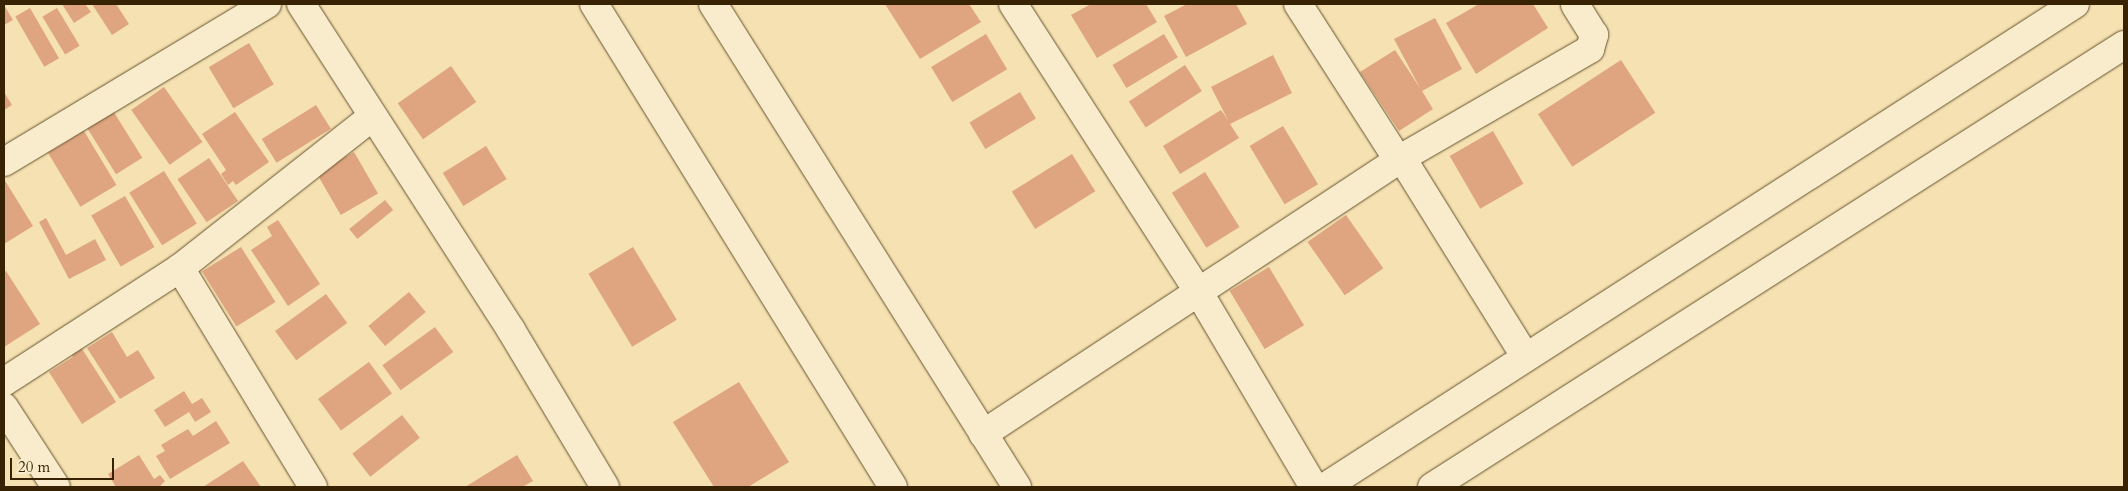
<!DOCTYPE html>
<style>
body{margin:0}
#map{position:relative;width:2128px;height:491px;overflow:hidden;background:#f5e1b1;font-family:Cardo,serif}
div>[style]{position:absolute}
.building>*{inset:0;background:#dea580;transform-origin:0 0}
.roads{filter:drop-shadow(0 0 1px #66522e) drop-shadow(0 0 1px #66522e)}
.minor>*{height:28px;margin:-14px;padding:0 14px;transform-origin:14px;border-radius:14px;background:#f8eccc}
.secondary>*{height:28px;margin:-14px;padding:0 14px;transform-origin:14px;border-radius:14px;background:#f8eccc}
span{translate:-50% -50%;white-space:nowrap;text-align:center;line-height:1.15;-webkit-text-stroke:4px #f8eccc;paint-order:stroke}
.frame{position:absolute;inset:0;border:5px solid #372203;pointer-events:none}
.scale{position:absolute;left:10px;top:458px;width:104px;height:22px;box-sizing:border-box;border:2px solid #372203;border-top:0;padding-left:6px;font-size:15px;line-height:18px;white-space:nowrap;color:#372203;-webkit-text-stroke:4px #f8eccc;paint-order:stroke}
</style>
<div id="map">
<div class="building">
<div style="clip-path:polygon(62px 4px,85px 4px,91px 12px,74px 23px)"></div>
<div style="clip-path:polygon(92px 4px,116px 4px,129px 24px,112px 35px)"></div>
<div style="clip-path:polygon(885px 4px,969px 4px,981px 22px,920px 59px)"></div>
<div style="clip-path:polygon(1091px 4px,1146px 4px,1157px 22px,1097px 58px,1071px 15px)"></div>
<div style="clip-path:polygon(1187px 4px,1236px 4px,1247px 24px,1186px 57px,1164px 16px)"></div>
<div style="clip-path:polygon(1479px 4px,1533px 4px,1548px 28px,1476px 74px,1446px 23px)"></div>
<div style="clip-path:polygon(4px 5px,13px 20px,4px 25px)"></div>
<div style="left:30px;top:8px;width:58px;height:17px;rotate:60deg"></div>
<div style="left:57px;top:8px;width:44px;height:17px;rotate:59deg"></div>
<div style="clip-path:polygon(1435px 18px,1462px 69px,1422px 91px,1433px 109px,1399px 131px,1360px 72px,1395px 50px,1420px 88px,1394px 39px)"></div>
<div style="left:986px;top:34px;width:41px;height:64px;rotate:59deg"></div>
<div style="left:1164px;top:34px;width:27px;height:60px;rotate:59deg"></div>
<div style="left:249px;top:43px;width:48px;height:47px;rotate:59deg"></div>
<div style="clip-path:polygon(1273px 55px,1292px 93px,1230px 124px,1239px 138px,1180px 174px,1163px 146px,1221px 110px,1228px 120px,1211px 87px)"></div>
<div style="left:1621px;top:60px;width:63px;height:99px;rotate:57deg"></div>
<div style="left:1185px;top:65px;width:31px;height:67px;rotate:57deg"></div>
<div style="left:451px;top:66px;width:44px;height:65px;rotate:55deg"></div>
<div style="left:164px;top:87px;width:67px;height:40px;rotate:55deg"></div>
<div style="clip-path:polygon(4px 92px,12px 105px,4px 110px)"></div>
<div style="left:1020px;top:92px;width:31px;height:59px;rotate:59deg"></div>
<div style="left:316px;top:105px;width:28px;height:64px;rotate:58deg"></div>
<div style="left:110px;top:106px;width:61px;height:31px;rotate:58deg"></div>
<div style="clip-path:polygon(235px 112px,269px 162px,236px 185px,233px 181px,228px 185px,221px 174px,226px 170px,202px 134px)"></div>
<div style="left:1283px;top:126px;width:68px;height:39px;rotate:59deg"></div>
<div style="left:84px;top:131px;width:63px;height:42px;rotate:59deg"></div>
<div style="left:1493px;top:131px;width:61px;height:50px;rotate:60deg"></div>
<div style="left:486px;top:146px;width:39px;height:51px;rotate:58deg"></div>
<div style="left:354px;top:152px;width:48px;height:43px;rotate:60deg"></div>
<div style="left:1072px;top:154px;width:44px;height:71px;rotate:58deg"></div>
<div style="left:209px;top:158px;width:52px;height:38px;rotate:56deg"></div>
<div style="left:164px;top:171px;width:62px;height:41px;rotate:58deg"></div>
<div style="left:1205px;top:172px;width:65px;height:39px;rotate:58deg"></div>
<div style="clip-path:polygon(4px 179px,33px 226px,4px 244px)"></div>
<div style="left:125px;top:196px;width:59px;height:39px;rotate:60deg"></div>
<div style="left:385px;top:200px;width:13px;height:46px;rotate:51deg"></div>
<div style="left:1346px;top:215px;width:65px;height:47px;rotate:55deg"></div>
<div style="clip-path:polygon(46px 218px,66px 255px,95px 239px,106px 260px,69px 279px,39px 222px)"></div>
<div style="clip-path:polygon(278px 220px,320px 284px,288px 306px,251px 250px,272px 236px,267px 227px)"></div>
<div style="left:241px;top:247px;width:65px;height:46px;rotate:58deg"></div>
<div style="left:633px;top:247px;width:85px;height:52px;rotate:59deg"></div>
<div style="left:1269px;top:267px;width:68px;height:46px;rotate:59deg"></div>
<div style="clip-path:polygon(6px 271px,40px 324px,4px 347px,4px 272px)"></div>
<div style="left:409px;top:292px;width:26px;height:53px;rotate:50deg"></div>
<div style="left:326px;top:294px;width:36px;height:63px;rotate:54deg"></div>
<div style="left:435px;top:327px;width:31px;height:65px;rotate:54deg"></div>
<div style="clip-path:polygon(112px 332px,127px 357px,138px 350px,155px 378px,120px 399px,87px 348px)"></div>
<div style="clip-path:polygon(77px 341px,116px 402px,82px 424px,49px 372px,73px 357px,67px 348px)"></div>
<div style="left:369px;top:362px;width:39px;height:63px;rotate:54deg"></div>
<div style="clip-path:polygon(739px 382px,789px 462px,748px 487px,714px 487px,673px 422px)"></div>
<div style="clip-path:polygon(184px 391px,192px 404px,202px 398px,211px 412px,195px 422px,189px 412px,165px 427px,154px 410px)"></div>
<div style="left:402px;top:415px;width:29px;height:63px;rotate:52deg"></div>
<div style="clip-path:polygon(216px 421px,230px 443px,170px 479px,156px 456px,165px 451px,161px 445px,188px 429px,193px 436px)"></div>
<div style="clip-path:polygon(139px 455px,154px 479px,160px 475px,165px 481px,159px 487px,116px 487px,108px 474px)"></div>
<div style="clip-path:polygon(517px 455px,533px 481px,522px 487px,465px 487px)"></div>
<div style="clip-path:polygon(243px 461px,261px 487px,203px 487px)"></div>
</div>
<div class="roads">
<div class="minor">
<div style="left:301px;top:4px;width:388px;rotate:57.2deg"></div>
<div style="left:511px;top:330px;width:183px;rotate:59.1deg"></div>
<div style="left:1013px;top:4px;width:341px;rotate:57.2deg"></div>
<div style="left:1198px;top:291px;width:228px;rotate:59.4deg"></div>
<div style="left:1298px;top:4px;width:185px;rotate:57.3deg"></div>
<div style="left:1403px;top:160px;width:231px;rotate:58.1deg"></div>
<div style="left:4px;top:162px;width:307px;rotate:-31deg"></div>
<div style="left:180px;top:268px;width:256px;rotate:58.7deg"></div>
<div style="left:4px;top:382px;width:210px;rotate:-32.9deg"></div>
<div style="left:180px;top:268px;width:244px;rotate:-38.2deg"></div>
<div style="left:4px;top:407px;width:95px;rotate:57deg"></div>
<div style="left:983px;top:434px;width:497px;rotate:-33.4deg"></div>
<div style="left:1398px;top:160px;width:222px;rotate:-30deg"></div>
<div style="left:1590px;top:49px;width:15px;rotate:-74deg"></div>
<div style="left:1594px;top:35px;width:36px;rotate:-122deg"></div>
</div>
<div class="secondary">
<div style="left:594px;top:4px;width:568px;rotate:58.24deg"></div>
<div style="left:713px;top:4px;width:571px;rotate:57.81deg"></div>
<div style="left:1325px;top:487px;width:892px;rotate:-32.78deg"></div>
<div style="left:1432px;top:487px;width:821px;rotate:-32.57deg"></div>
</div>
</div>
<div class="frame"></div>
<div class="scale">20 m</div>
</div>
